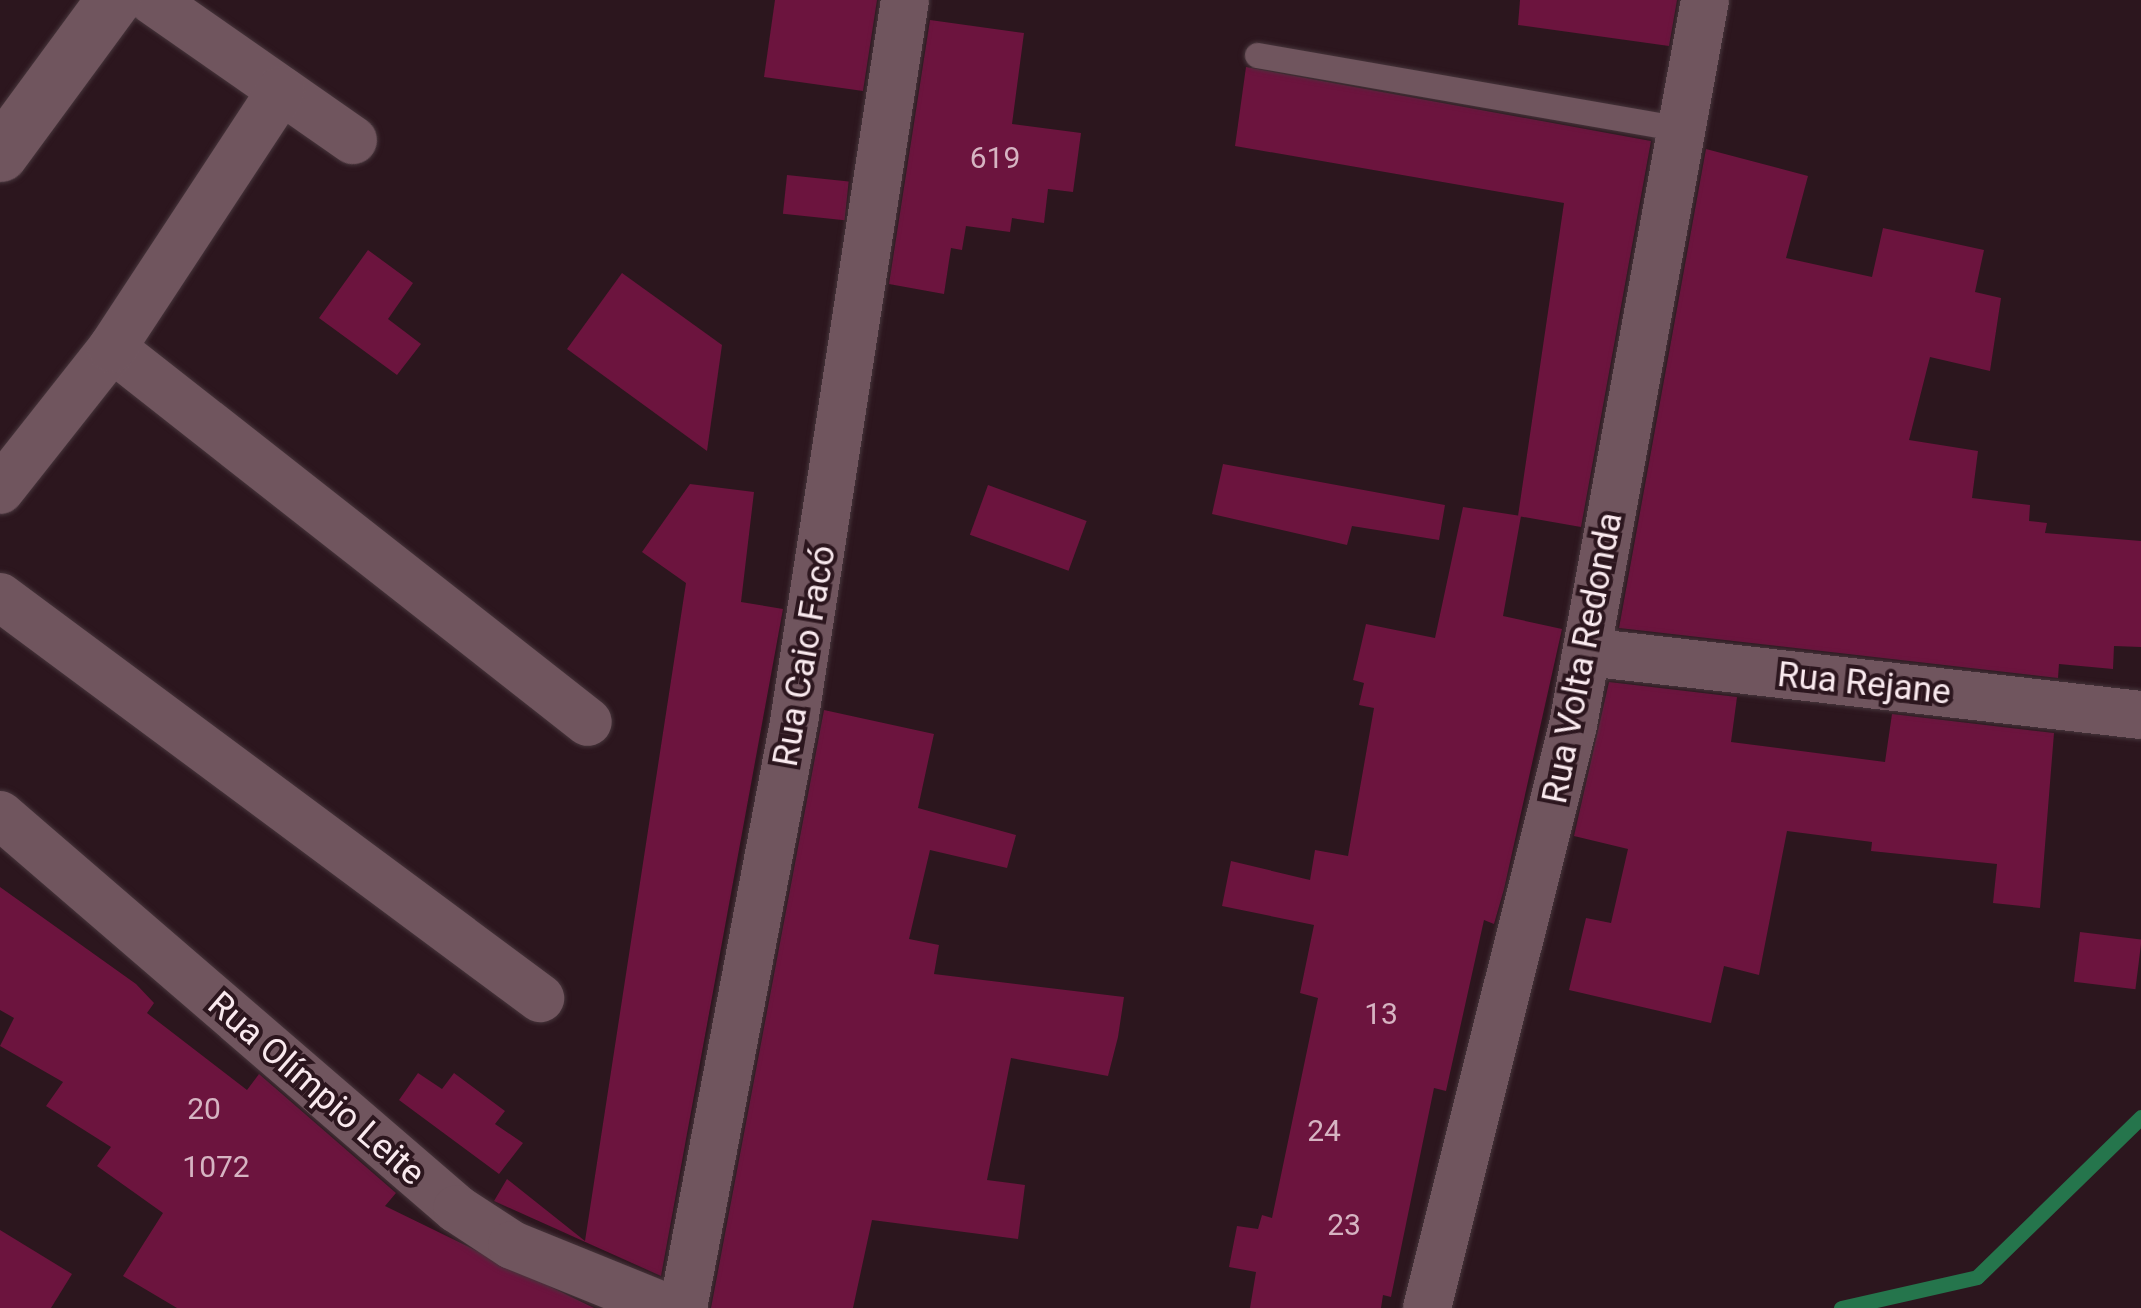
<!DOCTYPE html>
<meta charset="utf-8">
<style>
body{margin:0}
#map{position:relative;width:2141px;height:1308px;overflow:hidden;background:#2c161e;font-family:Roboto,sans-serif}
div>[style]{position:absolute}
.stream>*{height:15px;margin:-7.5px;padding:0 7.5px;transform-origin:7.5px;border-radius:7.5px;background:#25754c}
.building>*{inset:0;background:#6c143e;transform-origin:0 0}
.roads{filter:drop-shadow(0 0 2px #46353b) drop-shadow(0 0 2px #46353b)}
.service>*{height:25px;margin:-12.5px;padding:0 12.5px;transform-origin:12.5px;border-radius:12.5px;background:#70555e}
.minor>*{height:48px;margin:-24px;padding:0 24px;transform-origin:24px;border-radius:24px;background:#70555e}
.tertiary>*{height:55px;margin:-27.5px;padding:0 27.5px;transform-origin:27.5px;border-radius:27.5px;background:#70555e}
span{translate:-50% -50%;white-space:nowrap;text-align:center;line-height:1.15;-webkit-text-stroke:8px #2c161e;paint-order:stroke}
.number-label{font-size:30px;color:#d6b4c2}
.number-label span{-webkit-text-stroke-width:0}
.street-label{font-size:35px;color:#f9e9ee}
</style>
<div id="map">
<div class="stream">
<div style="left:1841px;top:1308px;width:139px;rotate:-12.8deg"></div>
<div style="left:1977px;top:1277px;width:229px;rotate:-44.3deg"></div>
</div>
<div class="building">
<div style="clip-path:polygon(775px 0,877px 0,863px 91px,764px 77px)"></div>
<div style="clip-path:polygon(1520px 0,1677px 0,1669px 46px,1518px 25px)"></div>
<div style="clip-path:polygon(930px 20px,1024px 33px,1012px 124px,1081px 133px,1073px 192px,1048px 189px,1044px 223px,1012px 218px,1010px 232px,966px 226px,962px 250px,951px 248px,944px 294px,889px 284px)"></div>
<div style="clip-path:polygon(1246px 67px,1651px 141px,1581px 527px,1518px 516px,1564px 203px,1235px 146px)"></div>
<div style="clip-path:polygon(1706px 149px,1808px 176px,1786px 258px,1872px 277px,1883px 228px,1984px 250px,1975px 292px,2001px 298px,1990px 371px,1930px 357px,1909px 440px,1978px 451px,1972px 498px,2030px 505px,2029px 521px,2047px 523px,2045px 533px,2141px 541px,2141px 647px,2114px 646px,2113px 669px,2059px 664px,2058px 678px,1619px 628px)"></div>
<div style="left:787px;top:175px;width:62px;height:39px;rotate:6deg"></div>
<div style="clip-path:polygon(368px 250px,413px 283px,388px 319px,421px 344px,397px 375px,319px 318px)"></div>
<div style="clip-path:polygon(622px 273px,722px 345px,707px 451px,567px 349px)"></div>
<div style="clip-path:polygon(1223px 464px,1445px 505px,1439px 540px,1352px 526px,1347px 545px,1212px 514px)"></div>
<div style="clip-path:polygon(690px 484px,754px 492px,741px 602px,783px 609px,661px 1276px,494px 1201px,507px 1179px,585px 1241px,686px 583px,642px 552px)"></div>
<div style="left:988px;top:485px;width:105px;height:53px;rotate:20deg"></div>
<div style="clip-path:polygon(1463px 507px,1521px 516px,1503px 616px,1562px 629px,1504px 889px,1494px 924px,1484px 920px,1446px 1091px,1434px 1088px,1391px 1297px,1383px 1295px,1381px 1308px,1250px 1308px,1256px 1272px,1229px 1267px,1237px 1226px,1258px 1229px,1262px 1215px,1272px 1218px,1318px 998px,1300px 993px,1314px 925px,1222px 906px,1231px 861px,1310px 880px,1315px 850px,1348px 856px,1374px 708px,1359px 705px,1364px 683px,1353px 680px,1366px 624px,1435px 638px)"></div>
<div style="clip-path:polygon(1609px 682px,1737px 697px,1731px 742px,1885px 762px,1892px 714px,2054px 733px,2040px 908px,1993px 903px,1997px 864px,1871px 851px,1872px 842px,1787px 831px,1759px 975px,1724px 966px,1711px 1023px,1569px 990px,1586px 918px,1611px 923px,1628px 849px,1574px 836px)"></div>
<div style="clip-path:polygon(824px 710px,934px 734px,918px 808px,1016px 835px,1007px 868px,930px 850px,909px 939px,939px 945px,934px 974px,1124px 997px,1118px 1037px,1108px 1076px,1011px 1058px,987px 1180px,1025px 1185px,1018px 1239px,872px 1220px,853px 1308px,711px 1308px)"></div>
<div style="clip-path:polygon(0 887px,136px 984px,154px 1003px,147px 1013px,247px 1090px,259px 1074px,396px 1193px,385px 1206px,594px 1308px,177px 1308px,123px 1276px,163px 1213px,97px 1166px,111px 1147px,46px 1106px,63px 1082px,0 1046px,14px 1018px,0 1010px)"></div>
<div style="left:2080px;top:932px;width:62px;height:50px;rotate:7deg"></div>
<div style="clip-path:polygon(418px 1073px,442px 1089px,454px 1073px,505px 1111px,495px 1124px,523px 1143px,499px 1174px,399px 1100px)"></div>
<div style="clip-path:polygon(0 1230px,72px 1274px,51px 1308px,0 1308px)"></div>
</div>
<div class="roads">
<div class="service">
<div style="left:1257px;top:55px;width:435px;rotate:9.9deg"></div>
</div>
<div class="minor">
<div style="left:152px;top:0;width:245px;rotate:34.9deg"></div>
<div style="left:112px;top:348px;width:605px;rotate:38.16deg"></div>
<div style="left:0;top:490px;width:181px;rotate:-51.7deg"></div>
<div style="left:112px;top:348px;width:308px;rotate:-56.7deg"></div>
<div style="left:0;top:597px;width:673px;rotate:36.6deg"></div>
<div style="left:1587px;top:652px;width:558px;rotate:6.49deg"></div>
<div style="left:0;top:815px;width:603px;rotate:40.77deg"></div>
<div style="left:457px;top:1209px;width:66px;rotate:33.2deg"></div>
<div style="left:512px;top:1245px;width:167px;rotate:22.1deg"></div>
<div style="left:683px;top:1308px;width:596px;rotate:-79.27deg"></div>
<div style="left:794px;top:722px;width:730px;rotate:-81.26deg"></div>
<div style="left:1427px;top:1308px;width:601px;rotate:-75.94deg"></div>
<div style="left:1573px;top:725px;width:737px;rotate:-79.68deg"></div>
</div>
<div class="tertiary">
<div style="left:0;top:154px;width:191px;rotate:-53.7deg"></div>
</div>
</div>
<div class="number-label">
<span style="left:995px;top:158px">619</span>
<span style="left:1381px;top:1014px">13</span>
<span style="left:204px;top:1109px">20</span>
<span style="left:1324px;top:1131px">24</span>
<span style="left:216px;top:1167px">1072</span>
<span style="left:1344px;top:1225px">23</span>
</div>
<div class="street-label">
<span style="left:805px;top:656px;rotate:-80deg">Rua Caio Facó</span>
<span style="left:1583px;top:658px;rotate:-79deg">Rua Volta Redonda</span>
<span style="left:1864px;top:684px;rotate:6deg">Rua Rejane</span>
<span style="left:316px;top:1089px;rotate:41deg">Rua Olímpio Leite</span>
</div>
</div>
